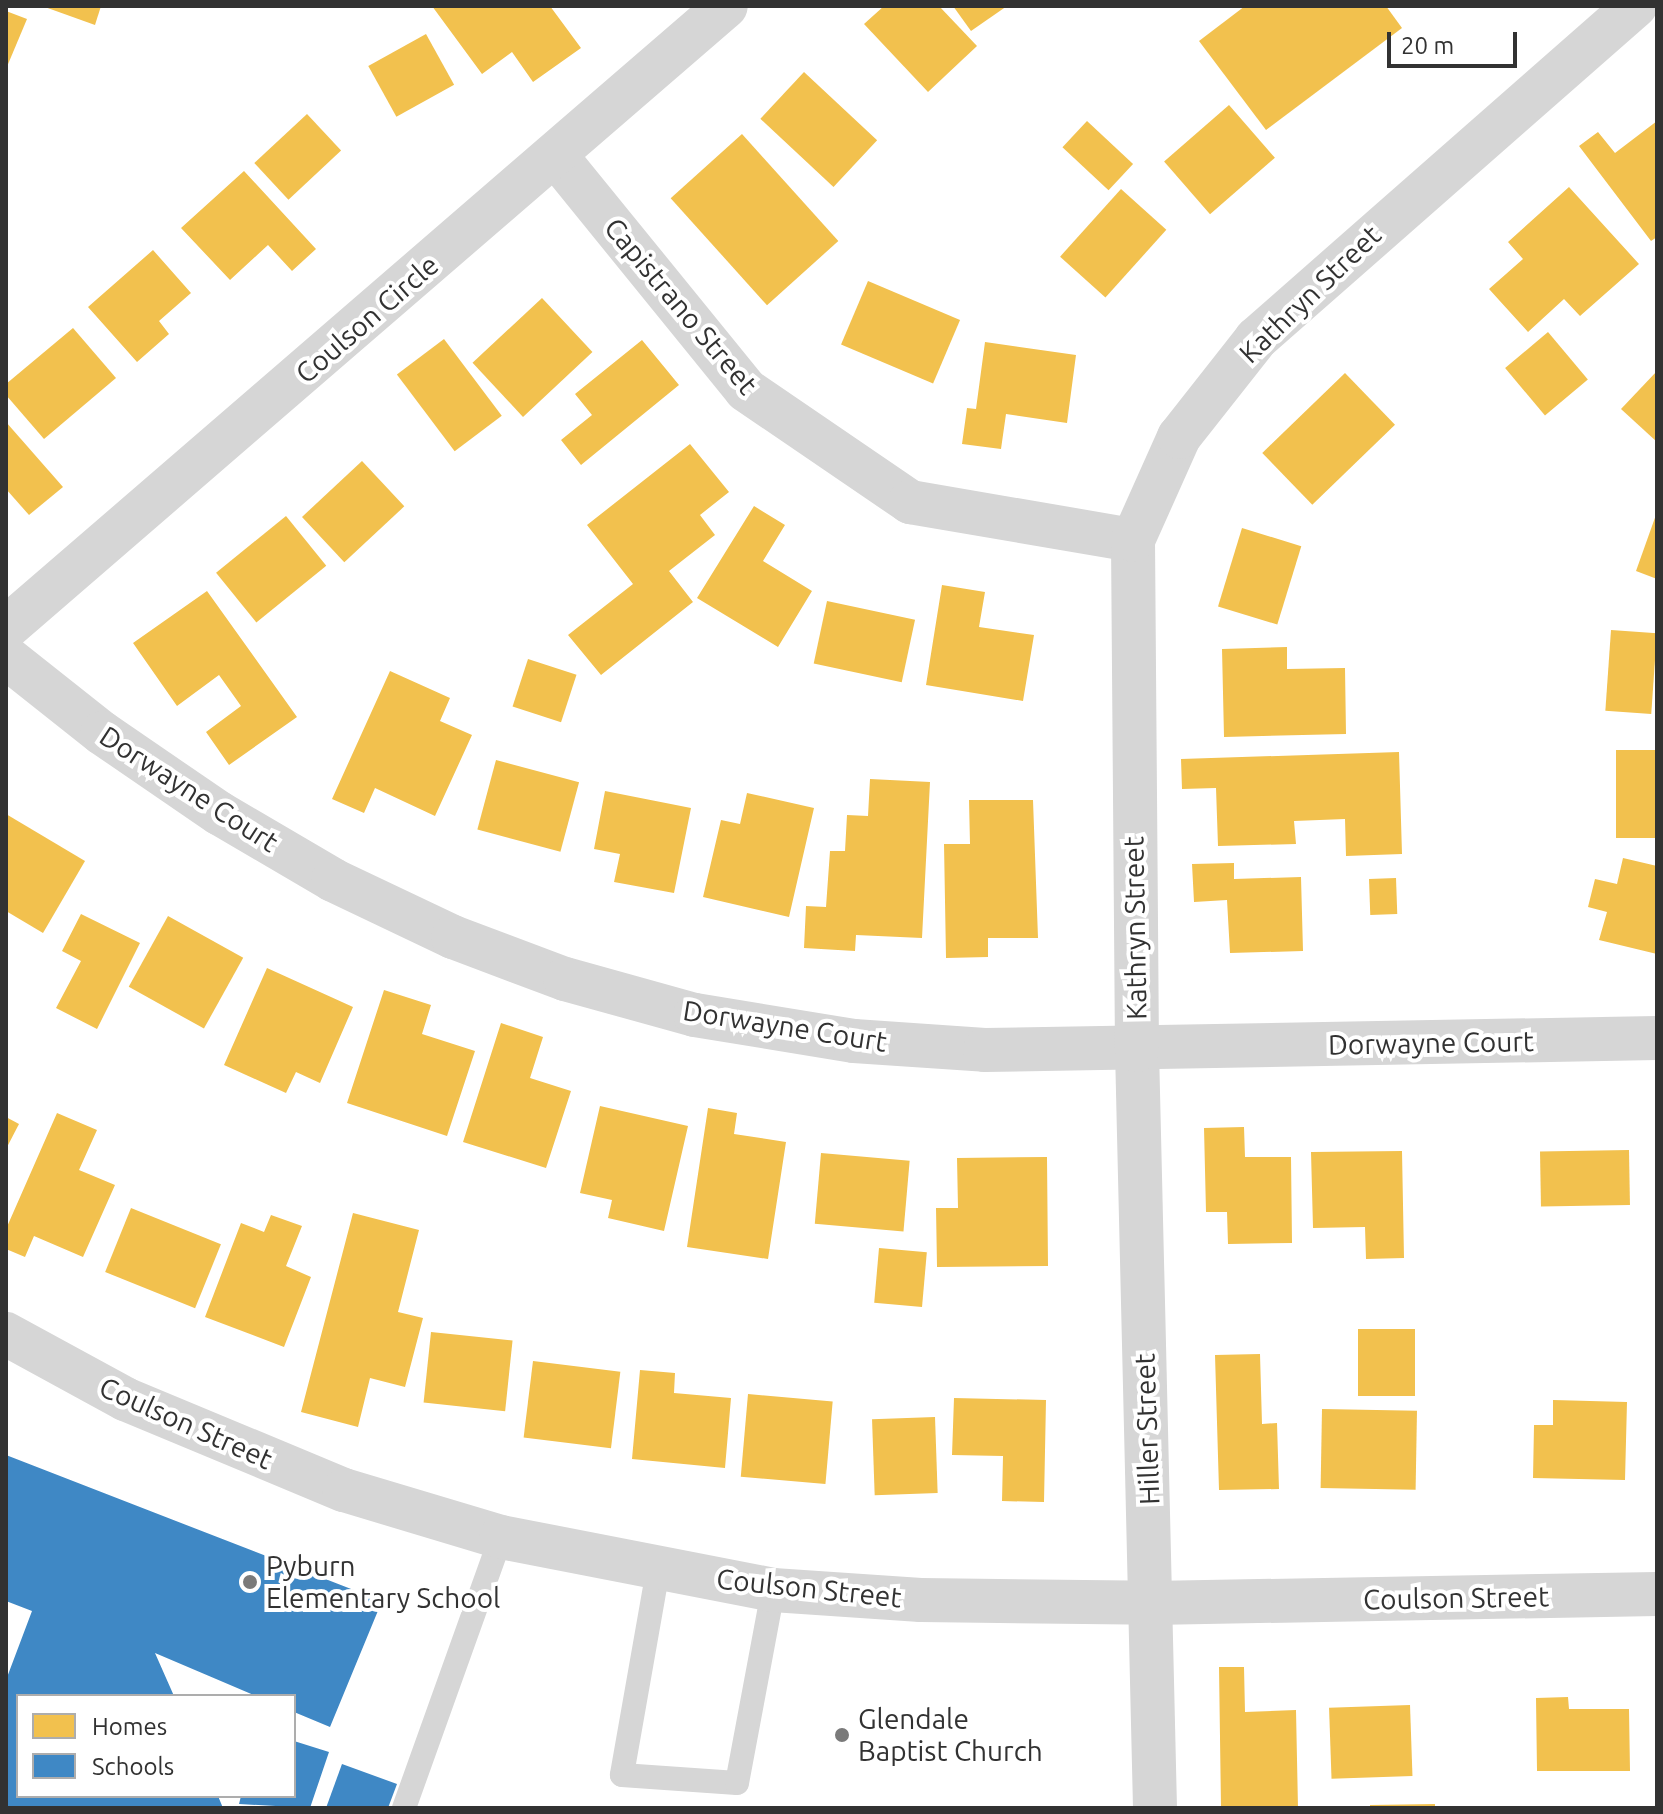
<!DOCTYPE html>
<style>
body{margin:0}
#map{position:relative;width:1663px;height:1814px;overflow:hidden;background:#fff;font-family:Ubuntu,sans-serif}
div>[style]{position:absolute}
.homes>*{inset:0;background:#f2c14e;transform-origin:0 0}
.schools>*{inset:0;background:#3f88c5}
.service>*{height:24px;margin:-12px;padding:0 12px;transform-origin:12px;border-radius:12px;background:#d6d6d6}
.minor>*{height:44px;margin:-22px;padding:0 22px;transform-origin:22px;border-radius:22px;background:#d6d6d6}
.dots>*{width:22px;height:22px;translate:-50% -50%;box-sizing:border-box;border:4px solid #fff;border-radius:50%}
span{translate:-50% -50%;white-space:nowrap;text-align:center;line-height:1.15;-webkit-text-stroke:8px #fff;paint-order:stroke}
.street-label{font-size:28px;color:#323232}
.poi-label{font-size:28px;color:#323232}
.left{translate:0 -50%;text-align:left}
.frame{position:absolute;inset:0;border:8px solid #323232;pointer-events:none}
.legend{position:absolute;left:16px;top:1694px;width:280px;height:104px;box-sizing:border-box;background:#fff;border:2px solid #adadad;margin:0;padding:10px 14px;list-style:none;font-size:24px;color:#323232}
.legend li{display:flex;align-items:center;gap:16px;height:40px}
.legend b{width:40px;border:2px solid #adadad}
.scale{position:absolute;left:1387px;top:32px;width:130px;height:36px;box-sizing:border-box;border:4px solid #323232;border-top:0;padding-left:10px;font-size:24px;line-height:28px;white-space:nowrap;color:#323232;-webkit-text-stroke:6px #fff;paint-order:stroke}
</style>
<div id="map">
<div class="homes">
<div style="clip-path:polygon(42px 6px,101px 6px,95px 25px)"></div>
<div style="clip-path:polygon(432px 6px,550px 6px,581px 48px,533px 82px,512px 52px,482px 74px)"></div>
<div style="clip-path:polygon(884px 6px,939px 6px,977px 46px,928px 92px,864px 24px)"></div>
<div style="clip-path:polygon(953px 6px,1007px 6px,971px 31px)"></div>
<div style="clip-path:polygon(1245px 6px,1386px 6px,1402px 28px,1266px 130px,1199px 41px)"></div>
<div style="clip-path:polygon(6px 11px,27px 19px,6px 69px)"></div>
<div style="left:426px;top:34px;width:58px;height:66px;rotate:61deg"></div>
<div style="left:804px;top:72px;width:100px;height:64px;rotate:43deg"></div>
<div style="left:1229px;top:105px;width:70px;height:86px;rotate:49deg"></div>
<div style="left:307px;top:114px;width:50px;height:72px;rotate:47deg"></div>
<div style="left:1087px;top:121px;width:63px;height:36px;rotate:43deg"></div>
<div style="clip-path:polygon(1657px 121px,1657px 237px,1651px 241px,1579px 146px,1598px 132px,1615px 153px)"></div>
<div style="left:742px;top:134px;width:144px;height:96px;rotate:48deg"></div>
<div style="clip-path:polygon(244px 171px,316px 249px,292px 271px,268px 245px,230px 280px,181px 228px)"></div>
<div style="clip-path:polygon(1569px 187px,1639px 264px,1580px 316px,1564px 299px,1528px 332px,1489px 289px,1523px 259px,1508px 242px)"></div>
<div style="left:1121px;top:189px;width:61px;height:91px;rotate:42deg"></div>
<div style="clip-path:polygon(153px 250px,191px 293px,159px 321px,169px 334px,137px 362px,88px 307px)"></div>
<div style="left:868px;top:281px;width:100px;height:69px;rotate:23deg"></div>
<div style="left:542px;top:298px;width:74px;height:95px;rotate:47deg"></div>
<div style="clip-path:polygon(73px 328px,116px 378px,44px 439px,6px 395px,6px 384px)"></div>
<div style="left:1548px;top:332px;width:62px;height:56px;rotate:50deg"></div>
<div style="left:444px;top:339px;width:96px;height:59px;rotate:53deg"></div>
<div style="clip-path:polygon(642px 340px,679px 385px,581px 465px,561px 440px,592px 415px,575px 394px)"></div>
<div style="clip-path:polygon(985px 342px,1076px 355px,1067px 423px,1006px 414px,1001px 449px,962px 444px,967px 408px,976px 409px)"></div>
<div style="clip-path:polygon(1657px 371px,1657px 442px,1621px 409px)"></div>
<div style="left:1345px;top:373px;width:72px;height:115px;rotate:46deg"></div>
<div style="clip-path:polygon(6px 422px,63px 487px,29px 515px,6px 489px)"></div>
<div style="clip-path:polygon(690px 444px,729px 492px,700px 515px,715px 535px,669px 571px,693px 602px,601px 675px,568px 635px,633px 584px,587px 525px)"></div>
<div style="left:362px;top:461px;width:62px;height:82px;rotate:47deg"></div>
<div style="clip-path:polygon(754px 506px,785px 525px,763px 561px,812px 591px,778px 647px,697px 598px)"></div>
<div style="clip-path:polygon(1657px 512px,1657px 579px,1636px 571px)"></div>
<div style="left:286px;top:516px;width:64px;height:90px;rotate:51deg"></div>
<div style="left:1242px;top:528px;width:62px;height:82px;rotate:17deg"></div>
<div style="clip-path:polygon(942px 585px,985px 592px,979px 627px,1034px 635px,1023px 701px,926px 685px)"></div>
<div style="clip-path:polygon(207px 591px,297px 717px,229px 765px,206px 732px,241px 706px,219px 675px,177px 706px,133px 643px)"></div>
<div style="left:827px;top:601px;width:90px;height:64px;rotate:12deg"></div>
<div style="left:1611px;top:630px;width:46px;height:81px;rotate:4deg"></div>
<div style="clip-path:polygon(1287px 647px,1287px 669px,1345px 668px,1346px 734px,1224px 737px,1222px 649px)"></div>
<div style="left:528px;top:659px;width:51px;height:50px;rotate:18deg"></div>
<div style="clip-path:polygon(390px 671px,450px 698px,440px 721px,472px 735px,435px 816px,375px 788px,364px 813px,332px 799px)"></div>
<div style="left:1657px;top:750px;width:88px;height:41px;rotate:90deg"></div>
<div style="clip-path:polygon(1399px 752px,1402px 854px,1346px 856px,1345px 819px,1294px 821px,1296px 844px,1218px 846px,1216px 788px,1182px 789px,1181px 759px)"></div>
<div style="left:496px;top:760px;width:86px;height:72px;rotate:15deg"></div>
<div style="clip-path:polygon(870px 779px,930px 782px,922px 938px,856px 935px,855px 951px,804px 948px,806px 906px,826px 907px,830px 851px,845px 851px,847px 815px,868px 816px)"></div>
<div style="clip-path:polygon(605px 791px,691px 808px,674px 893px,614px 882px,620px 854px,594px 849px)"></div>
<div style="clip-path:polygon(747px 793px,814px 808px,789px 917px,703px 897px,721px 820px,740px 824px)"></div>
<div style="clip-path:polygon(969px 800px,1033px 800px,1038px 938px,988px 938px,988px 957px,946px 958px,944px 844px,970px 844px)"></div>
<div style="clip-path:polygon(6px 814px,85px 861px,43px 933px,6px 911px)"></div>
<div style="clip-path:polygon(1623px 858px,1657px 866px,1657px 954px,1599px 940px,1607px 912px,1588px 907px,1595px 879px,1617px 884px)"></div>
<div style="clip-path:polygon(1234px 863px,1234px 879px,1301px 877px,1303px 951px,1230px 953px,1227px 900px,1194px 902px,1192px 864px)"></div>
<div style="left:1396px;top:878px;width:36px;height:27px;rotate:88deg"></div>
<div style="clip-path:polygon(81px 914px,140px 943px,97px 1029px,56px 1008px,81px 961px,62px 951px)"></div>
<div style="left:168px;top:916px;width:86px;height:81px;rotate:29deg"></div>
<div style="clip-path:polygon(267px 968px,353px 1007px,320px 1083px,296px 1072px,286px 1093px,224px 1065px)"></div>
<div style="clip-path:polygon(384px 990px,431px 1005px,422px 1034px,475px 1051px,447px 1136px,347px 1103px)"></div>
<div style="clip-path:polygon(501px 1023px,543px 1037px,530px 1078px,571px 1091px,546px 1168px,463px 1142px)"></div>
<div style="clip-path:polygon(600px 1106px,688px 1126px,664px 1231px,608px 1218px,612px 1200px,580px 1193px)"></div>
<div style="clip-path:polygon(708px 1108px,737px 1113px,734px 1134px,786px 1142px,768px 1259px,687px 1247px)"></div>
<div style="clip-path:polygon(57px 1113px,97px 1130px,79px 1170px,115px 1185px,83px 1257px,34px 1236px,25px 1257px,6px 1249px,6px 1229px)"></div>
<div style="clip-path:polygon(6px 1117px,19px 1124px,6px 1149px)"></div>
<div style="clip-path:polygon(1244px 1127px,1245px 1157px,1291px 1157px,1292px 1243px,1228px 1244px,1227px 1212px,1206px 1212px,1204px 1128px)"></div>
<div style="left:1629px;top:1150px;width:55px;height:89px;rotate:89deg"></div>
<div style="clip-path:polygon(1402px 1151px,1404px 1258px,1366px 1259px,1365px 1227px,1313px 1228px,1311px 1152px)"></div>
<div style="left:821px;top:1153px;width:89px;height:71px;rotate:5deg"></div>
<div style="clip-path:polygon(1047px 1157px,1048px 1266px,937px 1267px,936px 1208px,958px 1208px,957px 1158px)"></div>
<div style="left:131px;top:1208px;width:97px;height:69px;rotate:22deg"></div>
<div style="clip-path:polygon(353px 1213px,419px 1230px,398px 1312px,423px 1318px,405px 1387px,370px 1378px,358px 1427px,301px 1412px)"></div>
<div style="clip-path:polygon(271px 1215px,302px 1226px,286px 1266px,311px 1277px,284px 1347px,205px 1317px,241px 1223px,264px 1232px)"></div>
<div style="left:879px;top:1248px;width:48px;height:55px;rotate:5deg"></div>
<div style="left:1358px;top:1329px;width:57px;height:67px"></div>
<div style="left:431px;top:1332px;width:82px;height:71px;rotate:6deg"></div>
<div style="clip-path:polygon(1260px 1354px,1262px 1424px,1277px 1423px,1279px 1489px,1219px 1490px,1215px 1355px)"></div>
<div style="left:533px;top:1361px;width:88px;height:77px;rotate:7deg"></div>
<div style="clip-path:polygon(640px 1370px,675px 1373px,674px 1393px,731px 1398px,725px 1468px,632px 1459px)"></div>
<div style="left:748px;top:1394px;width:85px;height:83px;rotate:5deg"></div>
<div style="clip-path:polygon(954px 1398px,1046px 1400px,1044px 1502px,1002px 1501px,1003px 1456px,952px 1455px)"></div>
<div style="clip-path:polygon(1553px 1400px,1627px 1402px,1625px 1480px,1533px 1478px,1534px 1425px,1553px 1425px)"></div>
<div style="left:1322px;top:1409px;width:95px;height:79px;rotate:1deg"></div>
<div style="left:935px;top:1417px;width:76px;height:63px;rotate:88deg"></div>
<div style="clip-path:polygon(1219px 1667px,1244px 1667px,1245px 1712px,1296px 1710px,1298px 1808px,1221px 1808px)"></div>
<div style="clip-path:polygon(1568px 1697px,1569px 1709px,1629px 1709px,1630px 1771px,1537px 1771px,1536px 1698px)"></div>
<div style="left:1410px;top:1705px;width:71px;height:81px;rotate:88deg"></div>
<div style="clip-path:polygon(1435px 1804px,1435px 1808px,1370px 1808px,1370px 1805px)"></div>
</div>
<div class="schools">
<div style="clip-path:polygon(6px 1455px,382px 1601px,330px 1727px,294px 1712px,294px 1696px,256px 1696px,155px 1653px,174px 1696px,18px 1696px,18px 1796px,218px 1796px,223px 1808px,6px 1808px,6px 1680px,32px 1611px,6px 1601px)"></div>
<div style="clip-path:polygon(294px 1741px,329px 1752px,310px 1808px,239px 1804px,241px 1796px,294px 1796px)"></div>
<div style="clip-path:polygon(342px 1764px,397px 1784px,388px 1808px,326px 1808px)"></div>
</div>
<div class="service">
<div style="left:658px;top:1570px;width:208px;rotate:100deg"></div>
<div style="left:622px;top:1775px;width:115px;rotate:4deg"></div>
<div style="left:737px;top:1783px;width:196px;rotate:-79.4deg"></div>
<div style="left:404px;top:1808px;width:288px;rotate:-70.3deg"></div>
</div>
<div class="minor">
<div style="left:556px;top:156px;width:301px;rotate:50.9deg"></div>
<div style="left:746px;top:390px;width:199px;rotate:34.3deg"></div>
<div style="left:910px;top:502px;width:226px;rotate:9.7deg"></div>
<div style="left:6px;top:628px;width:951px;rotate:-40.82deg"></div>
<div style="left:6px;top:657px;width:122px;rotate:38.4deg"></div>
<div style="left:102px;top:733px;width:142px;rotate:34.4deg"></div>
<div style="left:219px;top:813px;width:132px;rotate:30.4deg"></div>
<div style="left:333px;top:880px;width:133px;rotate:25.4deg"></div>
<div style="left:453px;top:937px;width:120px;rotate:20.6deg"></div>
<div style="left:565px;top:979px;width:135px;rotate:15.5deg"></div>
<div style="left:695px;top:1015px;width:161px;rotate:9.3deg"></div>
<div style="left:854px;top:1041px;width:131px;rotate:3.9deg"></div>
<div style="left:985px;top:1050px;width:672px;rotate:-1.02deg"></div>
<div style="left:6px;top:1334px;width:136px;rotate:28.6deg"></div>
<div style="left:125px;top:1399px;width:237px;rotate:22.6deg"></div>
<div style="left:344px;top:1490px;width:164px;rotate:16.7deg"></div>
<div style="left:501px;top:1537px;width:277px;rotate:11deg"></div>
<div style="left:773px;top:1590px;width:148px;rotate:3.9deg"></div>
<div style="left:921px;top:1600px;width:231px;rotate:0.7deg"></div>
<div style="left:1152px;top:1603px;width:505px;rotate:-1.02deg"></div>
<div style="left:1155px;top:1808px;width:758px;rotate:-91.36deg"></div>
<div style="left:1137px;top:1050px;width:510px;rotate:-90.45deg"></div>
<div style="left:1133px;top:540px;width:113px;rotate:-65.9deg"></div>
<div style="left:1179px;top:437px;width:125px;rotate:-51.8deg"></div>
<div style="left:1256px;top:339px;width:505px;rotate:-41.3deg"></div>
</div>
<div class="dots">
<div style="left:250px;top:1582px;background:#7a7a7a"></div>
<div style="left:842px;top:1735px;background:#7a7a7a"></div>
</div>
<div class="street-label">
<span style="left:1310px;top:294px;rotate:-44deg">Kathryn Street</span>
<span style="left:681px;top:306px;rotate:50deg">Capistrano Street</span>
<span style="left:367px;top:319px;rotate:-41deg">Coulson Circle</span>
<span style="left:189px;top:789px;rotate:33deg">Dorwayne Court</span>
<span style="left:1135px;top:928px;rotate:-91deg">Kathryn Street</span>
<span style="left:785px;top:1026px;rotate:9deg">Dorwayne Court</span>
<span style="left:1431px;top:1043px;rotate:-1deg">Dorwayne Court</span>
<span style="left:186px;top:1423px;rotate:24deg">Coulson Street</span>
<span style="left:1147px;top:1429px;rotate:-92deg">Hiller Street</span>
<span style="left:809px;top:1588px;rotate:6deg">Coulson Street</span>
<span style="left:1456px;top:1598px;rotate:-1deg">Coulson Street</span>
</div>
<div class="poi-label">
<span class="left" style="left:266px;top:1582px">Pyburn<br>Elementary School</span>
<span class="left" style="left:858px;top:1735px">Glendale<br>Baptist Church</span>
</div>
<div class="frame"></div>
<ul class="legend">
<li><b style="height:22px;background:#f2c14e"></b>Homes</li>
<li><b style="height:22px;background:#3f88c5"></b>Schools</li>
</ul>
<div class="scale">20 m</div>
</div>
